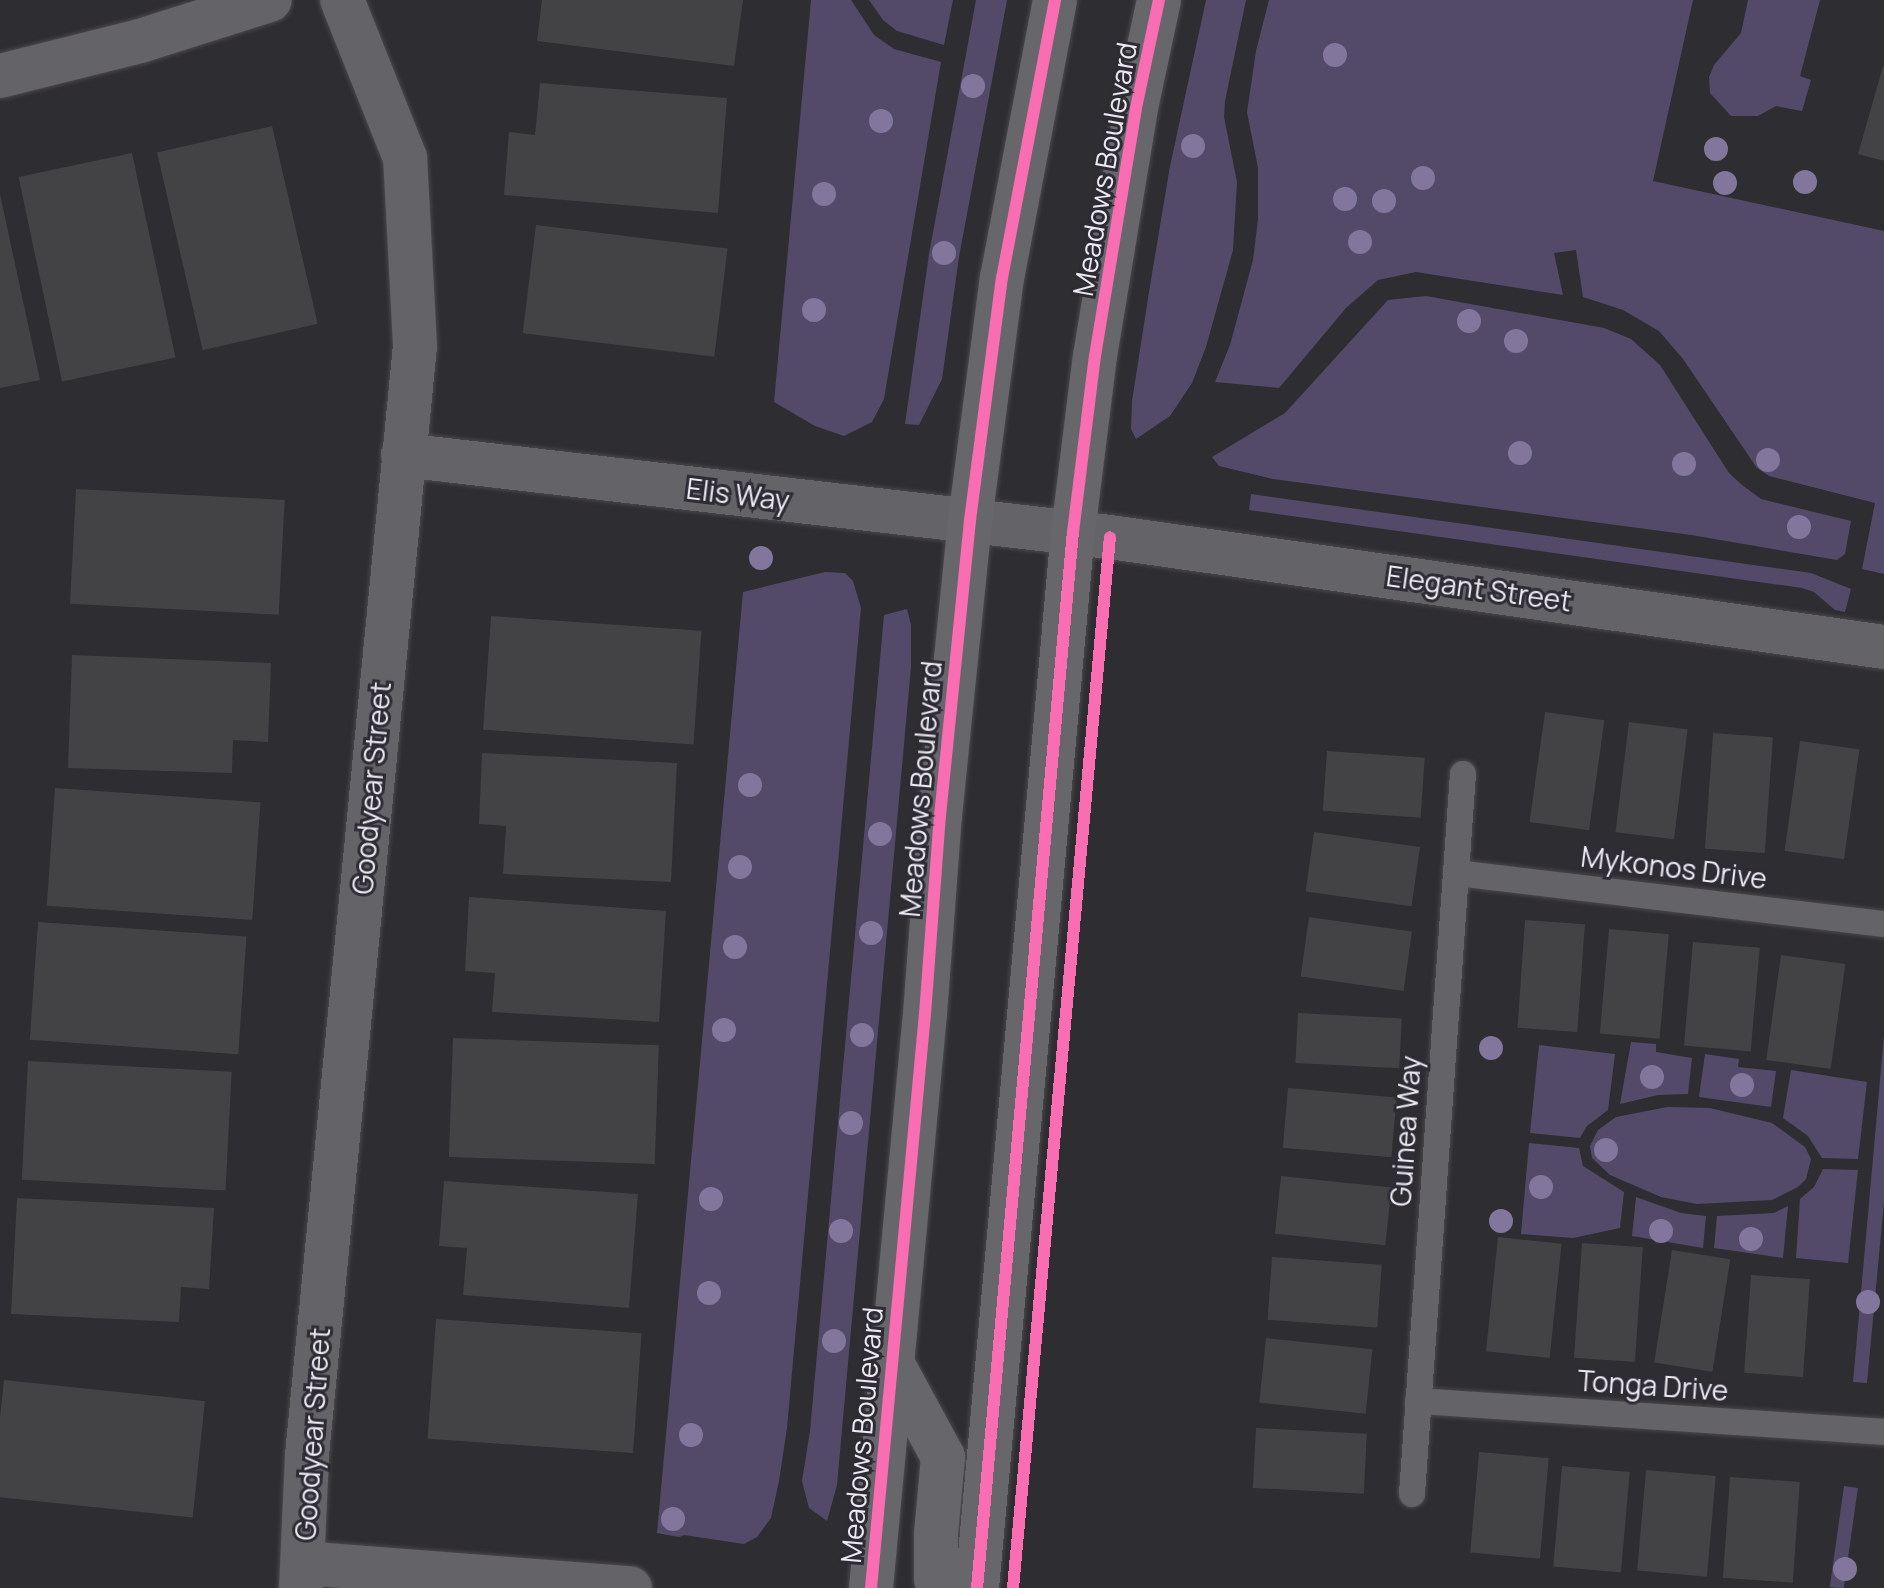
<!DOCTYPE html>
<style>
body{margin:0}
#map{position:relative;width:1884px;height:1588px;overflow:hidden;background:#2e2d31;font-family:Manrope,sans-serif}
div>[style]{position:absolute}
.green>*{inset:0;background:#534a69;transform-origin:0 0}
.building>*{inset:0;background:#434245;transform-origin:0 0}
.roads{filter:drop-shadow(0 0 2px #4a484c) drop-shadow(0 0 2px #4a484c)}
.lane>*{height:26px;margin:-13px;padding:0 13px;transform-origin:13px;border-radius:13px;background:#646367}
.street>*{height:44px;margin:-22px;padding:0 22px;transform-origin:22px;border-radius:22px;background:#646367}
.secondary>*{height:44px;margin:-22px;padding:0 22px;transform-origin:22px;border-radius:22px;background:#67666b}
.cycleway>*{height:12px;margin:-6px;padding:0 6px;transform-origin:6px;border-radius:6px;background:#f96db3}
.trees>*{width:24px;height:24px;margin:-12px;border-radius:50%;background:#82769d}
span{translate:-50% -50%;white-space:nowrap;text-align:center;line-height:1.15;-webkit-text-stroke:6px #2d2b33;paint-order:stroke}
.street-label{font-size:28px;color:#eceaf0}
</style>
<div id="map">
<div class="green">
<div style="clip-path:polygon(811px 0,851px 0,874px 35px,894px 49px,941px 62px,884px 399px,872px 422px,844px 436px,815px 426px,774px 402px)"></div>
<div style="clip-path:polygon(869px 0,953px 0,944px 45px,897px 31px,883px 20px)"></div>
<div style="clip-path:polygon(976px 0,1007px 0,959px 257px,942px 379px,919px 425px,905px 424px,929px 254px)"></div>
<div style="clip-path:polygon(1206px 0,1246px 0,1225px 101px,1224px 117px,1237px 182px,1233px 250px,1206px 347px,1192px 383px,1170px 416px,1136px 439px,1131px 429px,1132px 401px,1149px 292px,1170px 166px)"></div>
<div style="clip-path:polygon(1269px 0,1693px 0,1653px 181px,1884px 231px,1884px 574px,1862px 569px,1875px 503px,1769px 476px,1757px 468px,1683px 359px,1659px 331px,1623px 310px,1583px 297px,1576px 250px,1554px 253px,1563px 295px,1416px 272px,1378px 280px,1346px 308px,1279px 388px,1215px 382px,1230px 345px,1253px 260px,1258px 219px,1258px 168px,1247px 112px,1256px 51px)"></div>
<div style="clip-path:polygon(1748px 0,1820px 0,1800px 76px,1811px 80px,1802px 111px,1776px 106px,1758px 116px,1731px 116px,1710px 93px,1709px 77px,1714px 65px,1741px 33px)"></div>
<div style="clip-path:polygon(1426px 296px,1604px 328px,1631px 339px,1660px 365px,1729px 473px,1742px 485px,1761px 499px,1851px 521px,1845px 554px,1837px 560px,1691px 535px,1273px 479px,1219px 466px,1212px 457px,1285px 413px,1388px 300px)"></div>
<div style="clip-path:polygon(1251px 494px,1811px 573px,1851px 589px,1845px 612px,1835px 610px,1814px 592px,1802px 588px,1249px 510px)"></div>
<div style="clip-path:polygon(825px 572px,845px 573px,853px 581px,861px 608px,787px 1428px,779px 1481px,771px 1518px,757px 1537px,744px 1544px,684px 1535px,679px 1537px,657px 1533px,743px 592px)"></div>
<div style="clip-path:polygon(907px 609px,911px 625px,911px 667px,837px 1485px,827px 1521px,809px 1508px,802px 1481px,810px 1431px,884px 615px)"></div>
<div style="clip-path:polygon(1884px 1035px,1884px 1202px,1867px 1383px,1853px 1382px)"></div>
<div style="clip-path:polygon(1631px 1042px,1656px 1044px,1656px 1052px,1692px 1058px,1688px 1094px,1658px 1095px,1620px 1104px)"></div>
<div style="clip-path:polygon(1539px 1045px,1615px 1054px,1608px 1110px,1587px 1126px,1580px 1138px,1530px 1133px)"></div>
<div style="clip-path:polygon(1705px 1054px,1739px 1059px,1738px 1067px,1776px 1071px,1771px 1107px,1699px 1097px)"></div>
<div style="clip-path:polygon(1791px 1070px,1867px 1082px,1858px 1159px,1822px 1158px,1808px 1136px,1783px 1118px)"></div>
<div style="clip-path:polygon(1667px 1107px,1710px 1108px,1772px 1123px,1805px 1147px,1811px 1159px,1806px 1179px,1798px 1187px,1772px 1200px,1697px 1204px,1661px 1197px,1610px 1175px,1592px 1158px,1590px 1146px,1598px 1130px,1616px 1117px)"></div>
<div style="clip-path:polygon(1529px 1143px,1579px 1148px,1583px 1166px,1624px 1192px,1620px 1228px,1573px 1238px,1521px 1234px)"></div>
<div style="clip-path:polygon(1823px 1169px,1858px 1170px,1848px 1263px,1796px 1258px,1800px 1199px,1814px 1187px)"></div>
<div style="clip-path:polygon(1636px 1197px,1681px 1213px,1706px 1216px,1703px 1248px,1632px 1236px)"></div>
<div style="clip-path:polygon(1788px 1206px,1783px 1258px,1714px 1248px,1717px 1216px,1774px 1213px)"></div>
<div style="left:1844px;top:1486px;width:14px;height:102px;rotate:8deg"></div>
</div>
<div class="building">
<div style="clip-path:polygon(542px 0,743px 0,734px 66px,537px 41px)"></div>
<div style="clip-path:polygon(1883px 66px,1884px 66px,1884px 161px,1858px 154px)"></div>
<div style="clip-path:polygon(540px 83px,727px 98px,718px 213px,504px 195px,509px 132px,535px 135px)"></div>
<div style="left:272px;top:126px;width:203px;height:118px;rotate:77deg"></div>
<div style="left:132px;top:153px;width:209px;height:116px;rotate:78deg"></div>
<div style="clip-path:polygon(0 194px,40px 380px,0 388px)"></div>
<div style="left:536px;top:225px;width:193px;height:109px;rotate:7deg"></div>
<div style="left:76px;top:489px;width:209px;height:115px;rotate:3deg"></div>
<div style="left:491px;top:616px;width:211px;height:114px;rotate:4deg"></div>
<div style="clip-path:polygon(72px 655px,271px 663px,268px 742px,233px 740px,232px 773px,68px 768px)"></div>
<div style="left:1545px;top:712px;width:60px;height:111px;rotate:8deg"></div>
<div style="left:1629px;top:722px;width:59px;height:111px;rotate:7deg"></div>
<div style="left:1713px;top:733px;width:60px;height:116px;rotate:4deg"></div>
<div style="left:1800px;top:741px;width:60px;height:111px;rotate:8deg"></div>
<div style="left:1327px;top:751px;width:98px;height:60px;rotate:4deg"></div>
<div style="clip-path:polygon(482px 753px,677px 763px,671px 882px,503px 874px,506px 826px,479px 824px)"></div>
<div style="left:55px;top:788px;width:206px;height:118px;rotate:4deg"></div>
<div style="left:1314px;top:832px;width:107px;height:60px;rotate:8deg"></div>
<div style="clip-path:polygon(469px 897px,666px 911px,659px 1022px,492px 1012px,495px 973px,465px 971px)"></div>
<div style="left:1309px;top:917px;width:104px;height:60px;rotate:8deg"></div>
<div style="left:1525px;top:920px;width:60px;height:108px;rotate:4deg"></div>
<div style="left:38px;top:922px;width:209px;height:118px;rotate:4deg"></div>
<div style="left:1609px;top:929px;width:60px;height:105px;rotate:5deg"></div>
<div style="left:1693px;top:942px;width:67px;height:104px;rotate:5deg"></div>
<div style="left:1781px;top:955px;width:65px;height:106px;rotate:8deg"></div>
<div style="left:1298px;top:1013px;width:104px;height:50px;rotate:3deg"></div>
<div style="left:453px;top:1038px;width:206px;height:119px;rotate:2deg"></div>
<div style="left:28px;top:1061px;width:204px;height:119px;rotate:3deg"></div>
<div style="left:1288px;top:1088px;width:109px;height:60px;rotate:5deg"></div>
<div style="left:1281px;top:1176px;width:111px;height:58px;rotate:6deg"></div>
<div style="clip-path:polygon(444px 1181px,638px 1194px,629px 1308px,463px 1295px,467px 1248px,439px 1246px)"></div>
<div style="clip-path:polygon(17px 1198px,214px 1208px,209px 1289px,181px 1287px,179px 1322px,11px 1314px)"></div>
<div style="left:1498px;top:1237px;width:64px;height:115px;rotate:6deg"></div>
<div style="left:1582px;top:1243px;width:61px;height:115px;rotate:4deg"></div>
<div style="left:1672px;top:1250px;width:59px;height:114px;rotate:9deg"></div>
<div style="left:1272px;top:1257px;width:110px;height:63px;rotate:4deg"></div>
<div style="left:1751px;top:1275px;width:59px;height:98px;rotate:4deg"></div>
<div style="left:436px;top:1319px;width:206px;height:120px;rotate:4deg"></div>
<div style="left:1266px;top:1338px;width:107px;height:65px;rotate:6deg"></div>
<div style="left:4px;top:1380px;width:202px;height:117px;rotate:6deg"></div>
<div style="left:1256px;top:1428px;width:111px;height:60px;rotate:3deg"></div>
<div style="left:1479px;top:1452px;width:70px;height:101px;rotate:5deg"></div>
<div style="left:1562px;top:1466px;width:68px;height:101px;rotate:5deg"></div>
<div style="left:1646px;top:1470px;width:70px;height:101px;rotate:5deg"></div>
<div style="left:1730px;top:1477px;width:70px;height:101px;rotate:4deg"></div>
</div>
<div class="roads">
<div class="lane">
<div style="left:1456px;top:873px;width:431px;rotate:6.8deg"></div>
<div style="left:1418px;top:1401px;width:467px;rotate:3.8deg"></div>
<div style="left:1412px;top:1494px;width:722px;rotate:-85.95deg"></div>
</div>
<div class="street">
<div style="left:0;top:76px;width:144px;rotate:-14deg"></div>
<div style="left:140px;top:41px;width:136px;rotate:-17.5deg"></div>
<div style="left:403px;top:455px;width:712px;rotate:6.62deg"></div>
<div style="left:1110px;top:537px;width:782px;rotate:8.09deg"></div>
<div style="left:303px;top:1563px;width:328px;rotate:4.4deg"></div>
<div style="left:301px;top:1588px;width:133px;rotate:-87.4deg"></div>
<div style="left:307px;top:1455px;width:1114px;rotate:-84.44deg"></div>
<div style="left:415px;top:346px;width:188px;rotate:-93deg"></div>
<div style="left:405px;top:158px;width:170px;rotate:-111.7deg"></div>
</div>
<div class="secondary">
<div style="left:892px;top:1363px;width:107px;rotate:61.5deg"></div>
<div style="left:943px;top:1457px;width:77px;rotate:95.2deg"></div>
<div style="left:936px;top:1534px;width:45px;rotate:90deg"></div>
<div style="left:936px;top:1579px;width:10px;rotate:66deg"></div>
<div style="left:871px;top:1588px;width:577px;rotate:-84.63deg"></div>
<div style="left:925px;top:1014px;width:199px;rotate:-85.7deg"></div>
<div style="left:940px;top:816px;width:298px;rotate:-84.2deg"></div>
<div style="left:970px;top:520px;width:244px;rotate:-82.5deg"></div>
<div style="left:1002px;top:278px;width:283px;rotate:-79.2deg"></div>
<div style="left:977px;top:1588px;width:1060px;rotate:-84.81deg"></div>
<div style="left:1073px;top:532px;width:177px;rotate:-82.9deg"></div>
<div style="left:1095px;top:356px;width:251px;rotate:-80.6deg"></div>
<div style="left:1136px;top:108px;width:110px;rotate:-78deg"></div>
</div>
</div>
<div class="cycleway">
<div style="left:871px;top:1588px;width:577px;rotate:-84.63deg"></div>
<div style="left:925px;top:1014px;width:199px;rotate:-85.7deg"></div>
<div style="left:940px;top:816px;width:298px;rotate:-84.2deg"></div>
<div style="left:970px;top:520px;width:244px;rotate:-82.5deg"></div>
<div style="left:1002px;top:278px;width:283px;rotate:-79.2deg"></div>
<div style="left:977px;top:1588px;width:1060px;rotate:-84.81deg"></div>
<div style="left:1073px;top:532px;width:177px;rotate:-82.9deg"></div>
<div style="left:1095px;top:356px;width:251px;rotate:-80.6deg"></div>
<div style="left:1136px;top:108px;width:110px;rotate:-78deg"></div>
<div style="left:1013px;top:1588px;width:1055px;rotate:-84.73deg"></div>
</div>
<div class="trees">
<div style="left:1335px;top:55px"></div>
<div style="left:973px;top:86px"></div>
<div style="left:881px;top:121px"></div>
<div style="left:1193px;top:146px"></div>
<div style="left:1716px;top:149px"></div>
<div style="left:1423px;top:178px"></div>
<div style="left:1805px;top:182px"></div>
<div style="left:1725px;top:183px"></div>
<div style="left:824px;top:194px"></div>
<div style="left:1345px;top:199px"></div>
<div style="left:1384px;top:201px"></div>
<div style="left:1360px;top:242px"></div>
<div style="left:944px;top:253px"></div>
<div style="left:814px;top:310px"></div>
<div style="left:1469px;top:321px"></div>
<div style="left:1516px;top:341px"></div>
<div style="left:1520px;top:453px"></div>
<div style="left:1768px;top:460px"></div>
<div style="left:1684px;top:464px"></div>
<div style="left:1799px;top:527px"></div>
<div style="left:761px;top:558px"></div>
<div style="left:750px;top:785px"></div>
<div style="left:880px;top:834px"></div>
<div style="left:740px;top:867px"></div>
<div style="left:871px;top:933px"></div>
<div style="left:735px;top:947px"></div>
<div style="left:724px;top:1030px"></div>
<div style="left:862px;top:1035px"></div>
<div style="left:1491px;top:1048px"></div>
<div style="left:1652px;top:1077px"></div>
<div style="left:1742px;top:1085px"></div>
<div style="left:851px;top:1123px"></div>
<div style="left:1606px;top:1150px"></div>
<div style="left:1541px;top:1187px"></div>
<div style="left:711px;top:1199px"></div>
<div style="left:1501px;top:1221px"></div>
<div style="left:841px;top:1231px"></div>
<div style="left:1661px;top:1231px"></div>
<div style="left:1751px;top:1239px"></div>
<div style="left:709px;top:1293px"></div>
<div style="left:1868px;top:1302px"></div>
<div style="left:834px;top:1341px"></div>
<div style="left:691px;top:1435px"></div>
<div style="left:673px;top:1519px"></div>
<div style="left:1845px;top:1569px"></div>
</div>
<div class="street-label">
<span style="left:1104px;top:169px;rotate:-80deg">Meadows Boulevard</span>
<span style="left:738px;top:494px;rotate:7deg">Elis Way</span>
<span style="left:1479px;top:588px;rotate:8deg">Elegant Street</span>
<span style="left:371px;top:788px;rotate:-85deg">Goodyear Street</span>
<span style="left:920px;top:789px;rotate:-85deg">Meadows Boulevard</span>
<span style="left:1674px;top:867px;rotate:7deg">Mykonos Drive</span>
<span style="left:1405px;top:1131px;rotate:-86deg">Guinea Way</span>
<span style="left:1653px;top:1385px;rotate:4deg">Tonga Drive</span>
<span style="left:312px;top:1434px;rotate:-86deg">Goodyear Street</span>
<span style="left:861px;top:1435px;rotate:-85deg">Meadows Boulevard</span>
</div>
</div>
